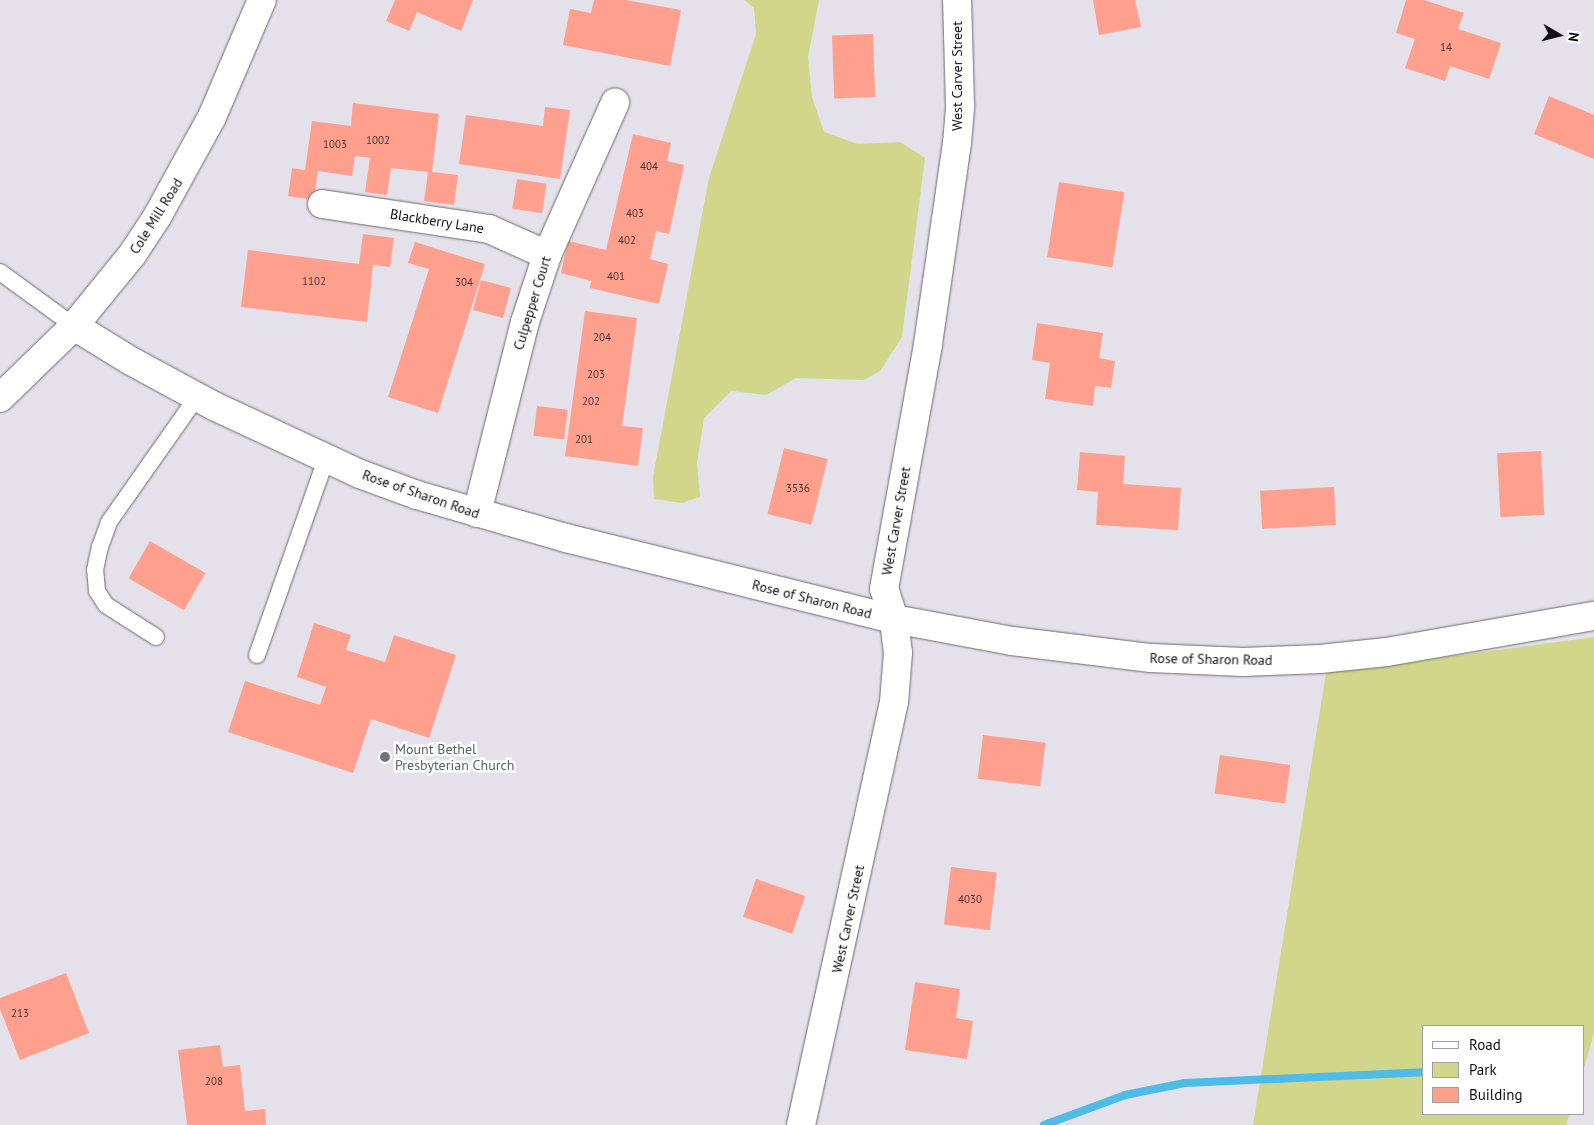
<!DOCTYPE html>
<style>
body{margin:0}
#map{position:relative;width:1594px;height:1125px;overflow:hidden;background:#e4e1ea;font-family:"PT Sans",sans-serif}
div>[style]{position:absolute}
.green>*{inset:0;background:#d0d78a}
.stream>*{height:8px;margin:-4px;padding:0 4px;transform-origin:4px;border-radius:4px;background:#4fbbe7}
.building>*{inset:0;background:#ffa08f;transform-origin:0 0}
.roads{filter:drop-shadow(0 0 1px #6b6970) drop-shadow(0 0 1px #6b6970)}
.lane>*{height:16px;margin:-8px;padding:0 8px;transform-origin:8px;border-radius:8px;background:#fff}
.street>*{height:28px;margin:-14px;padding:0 14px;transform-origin:14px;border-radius:14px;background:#fff}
.secondary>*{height:28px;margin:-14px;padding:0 14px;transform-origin:14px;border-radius:14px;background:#fff}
.dots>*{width:14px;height:14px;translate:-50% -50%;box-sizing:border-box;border:2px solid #fff;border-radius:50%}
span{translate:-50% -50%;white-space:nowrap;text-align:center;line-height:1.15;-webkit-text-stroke:5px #fff;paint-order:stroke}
.number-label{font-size:11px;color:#4c3331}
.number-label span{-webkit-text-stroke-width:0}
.street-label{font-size:14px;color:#100f12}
.worship-label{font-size:14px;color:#5b616d}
.left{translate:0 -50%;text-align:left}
.legend{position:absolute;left:1422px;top:1025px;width:162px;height:90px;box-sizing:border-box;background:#fff;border:1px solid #9f9fa0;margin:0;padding:6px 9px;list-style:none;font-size:15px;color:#100f12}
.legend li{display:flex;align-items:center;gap:10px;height:25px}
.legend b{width:25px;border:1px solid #9f9fa0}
.north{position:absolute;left:1534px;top:10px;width:50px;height:50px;-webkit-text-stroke:4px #fff;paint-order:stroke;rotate:98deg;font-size:14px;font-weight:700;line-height:20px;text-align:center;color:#100f12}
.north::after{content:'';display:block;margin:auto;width:18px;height:22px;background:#100f12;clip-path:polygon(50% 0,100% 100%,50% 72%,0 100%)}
</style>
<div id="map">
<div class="green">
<div style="clip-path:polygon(744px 0,819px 0,808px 57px,812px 97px,824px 132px,858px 144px,900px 142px,925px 158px,902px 337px,880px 371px,864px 380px,796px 378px,766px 395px,731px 391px,704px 418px,697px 463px,700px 497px,682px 503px,654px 499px,653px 477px,709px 178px,756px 34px,754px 8px)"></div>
<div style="clip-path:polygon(1594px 637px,1594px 1033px,1583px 1071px,1583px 1026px,1423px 1026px,1423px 1114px,1570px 1114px,1566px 1125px,1253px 1125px,1326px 673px)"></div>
</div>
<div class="stream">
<div style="left:1044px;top:1125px;width:86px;rotate:-20.3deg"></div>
<div style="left:1125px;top:1095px;width:61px;rotate:-11.3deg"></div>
<div style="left:1185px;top:1083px;width:238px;rotate:-2.6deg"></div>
</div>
<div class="building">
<div style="clip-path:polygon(395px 0,473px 0,461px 31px,417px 12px,409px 31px,386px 21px)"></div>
<div style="clip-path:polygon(594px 0,626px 0,681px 10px,670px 66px,563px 45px,570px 9px,591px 13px)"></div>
<div style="clip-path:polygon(1093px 0,1135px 0,1141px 27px,1099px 35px)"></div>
<div style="clip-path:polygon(1406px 0,1424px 0,1464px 13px,1458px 29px,1501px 43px,1489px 79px,1450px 66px,1445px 81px,1405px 68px,1415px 39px,1396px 33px)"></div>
<div style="left:873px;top:34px;width:63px;height:41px;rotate:88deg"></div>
<div style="clip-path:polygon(1549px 96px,1594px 115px,1594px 159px,1534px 134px)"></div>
<div style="clip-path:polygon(353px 103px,439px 114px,432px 172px,458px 175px,454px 205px,424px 201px,428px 172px,391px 168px,387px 195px,365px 192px,370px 158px,355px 156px,352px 176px,318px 171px,314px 200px,288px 196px,292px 168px,305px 170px,312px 121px,351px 126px)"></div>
<div style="clip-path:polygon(545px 107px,570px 110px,560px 179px,459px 164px,466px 115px,543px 126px)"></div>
<div style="clip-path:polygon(633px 134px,671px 143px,667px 161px,684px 165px,669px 234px,656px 231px,650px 259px,668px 264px,659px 304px,590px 288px,591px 281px,561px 273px,568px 241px,606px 250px)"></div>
<div style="left:517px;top:179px;width:30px;height:30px;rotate:9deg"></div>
<div style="left:1059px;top:182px;width:66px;height:76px;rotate:9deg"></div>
<div style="clip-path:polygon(363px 234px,394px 238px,390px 267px,373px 265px,367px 322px,241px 307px,248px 250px,359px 264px)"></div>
<div style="clip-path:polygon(415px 242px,485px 264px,438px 413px,388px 397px,429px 269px,408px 263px)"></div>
<div style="left:481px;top:280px;width:31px;height:31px;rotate:15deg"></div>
<div style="clip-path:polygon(585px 311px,637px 318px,622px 426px,643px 428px,638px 466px,565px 456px)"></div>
<div style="clip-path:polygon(1037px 323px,1103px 333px,1099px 358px,1115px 361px,1111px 388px,1095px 386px,1093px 406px,1045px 399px,1050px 363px,1032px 360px)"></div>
<div style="left:537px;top:406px;width:31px;height:30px;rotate:7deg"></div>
<div style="left:784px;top:448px;width:45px;height:68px;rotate:14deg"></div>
<div style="left:1541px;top:451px;width:64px;height:44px;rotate:87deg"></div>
<div style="clip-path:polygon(1080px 452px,1125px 456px,1123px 484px,1181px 488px,1178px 530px,1096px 525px,1098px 492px,1077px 490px)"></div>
<div style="left:1334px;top:487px;width:38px;height:74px;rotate:87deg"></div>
<div style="left:150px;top:541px;width:64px;height:43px;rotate:30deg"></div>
<div style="clip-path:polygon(314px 623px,351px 635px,346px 650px,385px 662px,394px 635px,456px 655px,429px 738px,371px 719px,353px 773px,228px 732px,245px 681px,320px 705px,326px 687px,297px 677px)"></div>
<div style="left:983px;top:735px;width:63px;height:44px;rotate:7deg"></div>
<div style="left:1220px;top:755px;width:71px;height:39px;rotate:8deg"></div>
<div style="left:951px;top:867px;width:46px;height:58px;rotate:7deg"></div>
<div style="left:756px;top:879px;width:52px;height:40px;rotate:19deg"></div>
<div style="clip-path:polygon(66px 973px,89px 1033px,20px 1060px,0 1009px,0 998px)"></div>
<div style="clip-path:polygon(915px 982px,960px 989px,956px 1018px,973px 1021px,967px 1059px,905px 1050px)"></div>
<div style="clip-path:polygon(220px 1045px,223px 1067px,240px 1065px,245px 1111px,265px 1109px,266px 1125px,187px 1125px,178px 1050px)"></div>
</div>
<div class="roads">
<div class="lane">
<div style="left:0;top:272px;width:92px;rotate:36.1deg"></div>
<div style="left:156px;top:637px;width:59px;rotate:-147.4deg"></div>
<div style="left:106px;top:605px;width:17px;rotate:-123deg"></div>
<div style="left:97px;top:591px;width:21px;rotate:-95deg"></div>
<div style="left:95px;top:570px;width:24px;rotate:-78deg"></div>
<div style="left:100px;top:547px;width:27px;rotate:-70deg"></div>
<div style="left:109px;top:522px;width:153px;rotate:-54.9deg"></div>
<div style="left:257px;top:655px;width:208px;rotate:-70.6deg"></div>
</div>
<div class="street">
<div style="left:322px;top:204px;width:169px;rotate:8.5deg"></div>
<div style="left:489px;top:229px;width:64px;rotate:24.1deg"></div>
<div style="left:477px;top:513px;width:197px;rotate:-75.9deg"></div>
<div style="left:525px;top:322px;width:71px;rotate:-71.8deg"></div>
<div style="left:547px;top:255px;width:167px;rotate:-65.9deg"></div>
<div style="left:894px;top:619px;width:32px;rotate:-108deg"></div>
<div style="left:884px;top:589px;width:249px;rotate:-79.8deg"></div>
<div style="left:928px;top:344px;width:203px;rotate:-81.8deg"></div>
<div style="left:957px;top:143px;width:38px;rotate:-85deg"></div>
<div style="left:960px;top:105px;width:105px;rotate:-91.6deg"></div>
</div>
<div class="secondary">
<div style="left:74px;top:326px;width:67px;rotate:31.6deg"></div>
<div style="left:131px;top:361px;width:94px;rotate:28.5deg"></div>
<div style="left:214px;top:406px;width:161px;rotate:25deg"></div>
<div style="left:360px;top:474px;width:61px;rotate:20.2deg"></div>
<div style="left:417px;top:495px;width:155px;rotate:16.1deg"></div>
<div style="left:566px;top:538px;width:338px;rotate:13.9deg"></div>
<div style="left:894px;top:619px;width:120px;rotate:10.6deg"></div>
<div style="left:1012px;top:641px;width:140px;rotate:7deg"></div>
<div style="left:1151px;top:658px;width:92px;rotate:2.5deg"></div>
<div style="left:1243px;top:662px;width:77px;rotate:-2.2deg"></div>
<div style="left:1320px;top:659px;width:67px;rotate:-6deg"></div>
<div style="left:1387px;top:652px;width:210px;rotate:-9.9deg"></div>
<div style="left:0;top:398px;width:103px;rotate:-44.2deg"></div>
<div style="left:74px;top:326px;width:92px;rotate:-50.8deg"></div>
<div style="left:132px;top:255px;width:45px;rotate:-56.7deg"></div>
<div style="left:157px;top:217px;width:114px;rotate:-61.2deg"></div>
<div style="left:212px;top:117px;width:127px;rotate:-66.9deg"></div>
<div style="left:801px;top:1125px;width:433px;rotate:-77.6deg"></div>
<div style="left:894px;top:702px;width:49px;rotate:-85.3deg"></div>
<div style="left:898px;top:653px;width:34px;rotate:-97deg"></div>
</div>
</div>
<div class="dots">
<div style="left:385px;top:757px;background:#6b7280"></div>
</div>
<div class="number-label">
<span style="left:1446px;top:47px">14</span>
<span style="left:378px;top:140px">1002</span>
<span style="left:335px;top:144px">1003</span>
<span style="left:649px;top:166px">404</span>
<span style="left:635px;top:213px">403</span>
<span style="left:627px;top:240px">402</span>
<span style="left:616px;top:276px">401</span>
<span style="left:314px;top:281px">1102</span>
<span style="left:464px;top:282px">304</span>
<span style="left:602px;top:337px">204</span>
<span style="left:596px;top:374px">203</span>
<span style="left:591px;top:401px">202</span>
<span style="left:584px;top:439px">201</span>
<span style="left:798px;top:488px">3536</span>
<span style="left:970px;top:899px">4030</span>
<span style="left:20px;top:1013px">213</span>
<span style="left:214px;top:1081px">208</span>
</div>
<div class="street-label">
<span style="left:957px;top:76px;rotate:-90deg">West Carver Street</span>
<span style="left:156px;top:216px;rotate:-58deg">Cole Mill Road</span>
<span style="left:437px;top:221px;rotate:9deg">Blackberry Lane</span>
<span style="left:532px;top:303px;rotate:-73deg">Culpepper Court</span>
<span style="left:421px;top:494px;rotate:19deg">Rose of Sharon Road</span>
<span style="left:896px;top:521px;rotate:-80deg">West Carver Street</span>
<span style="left:812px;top:599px;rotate:14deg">Rose of Sharon Road</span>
<span style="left:1211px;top:659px;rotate:1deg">Rose of Sharon Road</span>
<span style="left:848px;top:919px;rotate:-78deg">West Carver Street</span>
</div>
<div class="worship-label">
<span class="left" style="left:395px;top:757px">Mount Bethel<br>Presbyterian Church</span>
</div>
<ul class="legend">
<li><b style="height:6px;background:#fff"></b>Road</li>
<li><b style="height:14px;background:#d0d78a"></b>Park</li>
<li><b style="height:14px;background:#ffa08f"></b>Building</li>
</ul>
<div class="north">N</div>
</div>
